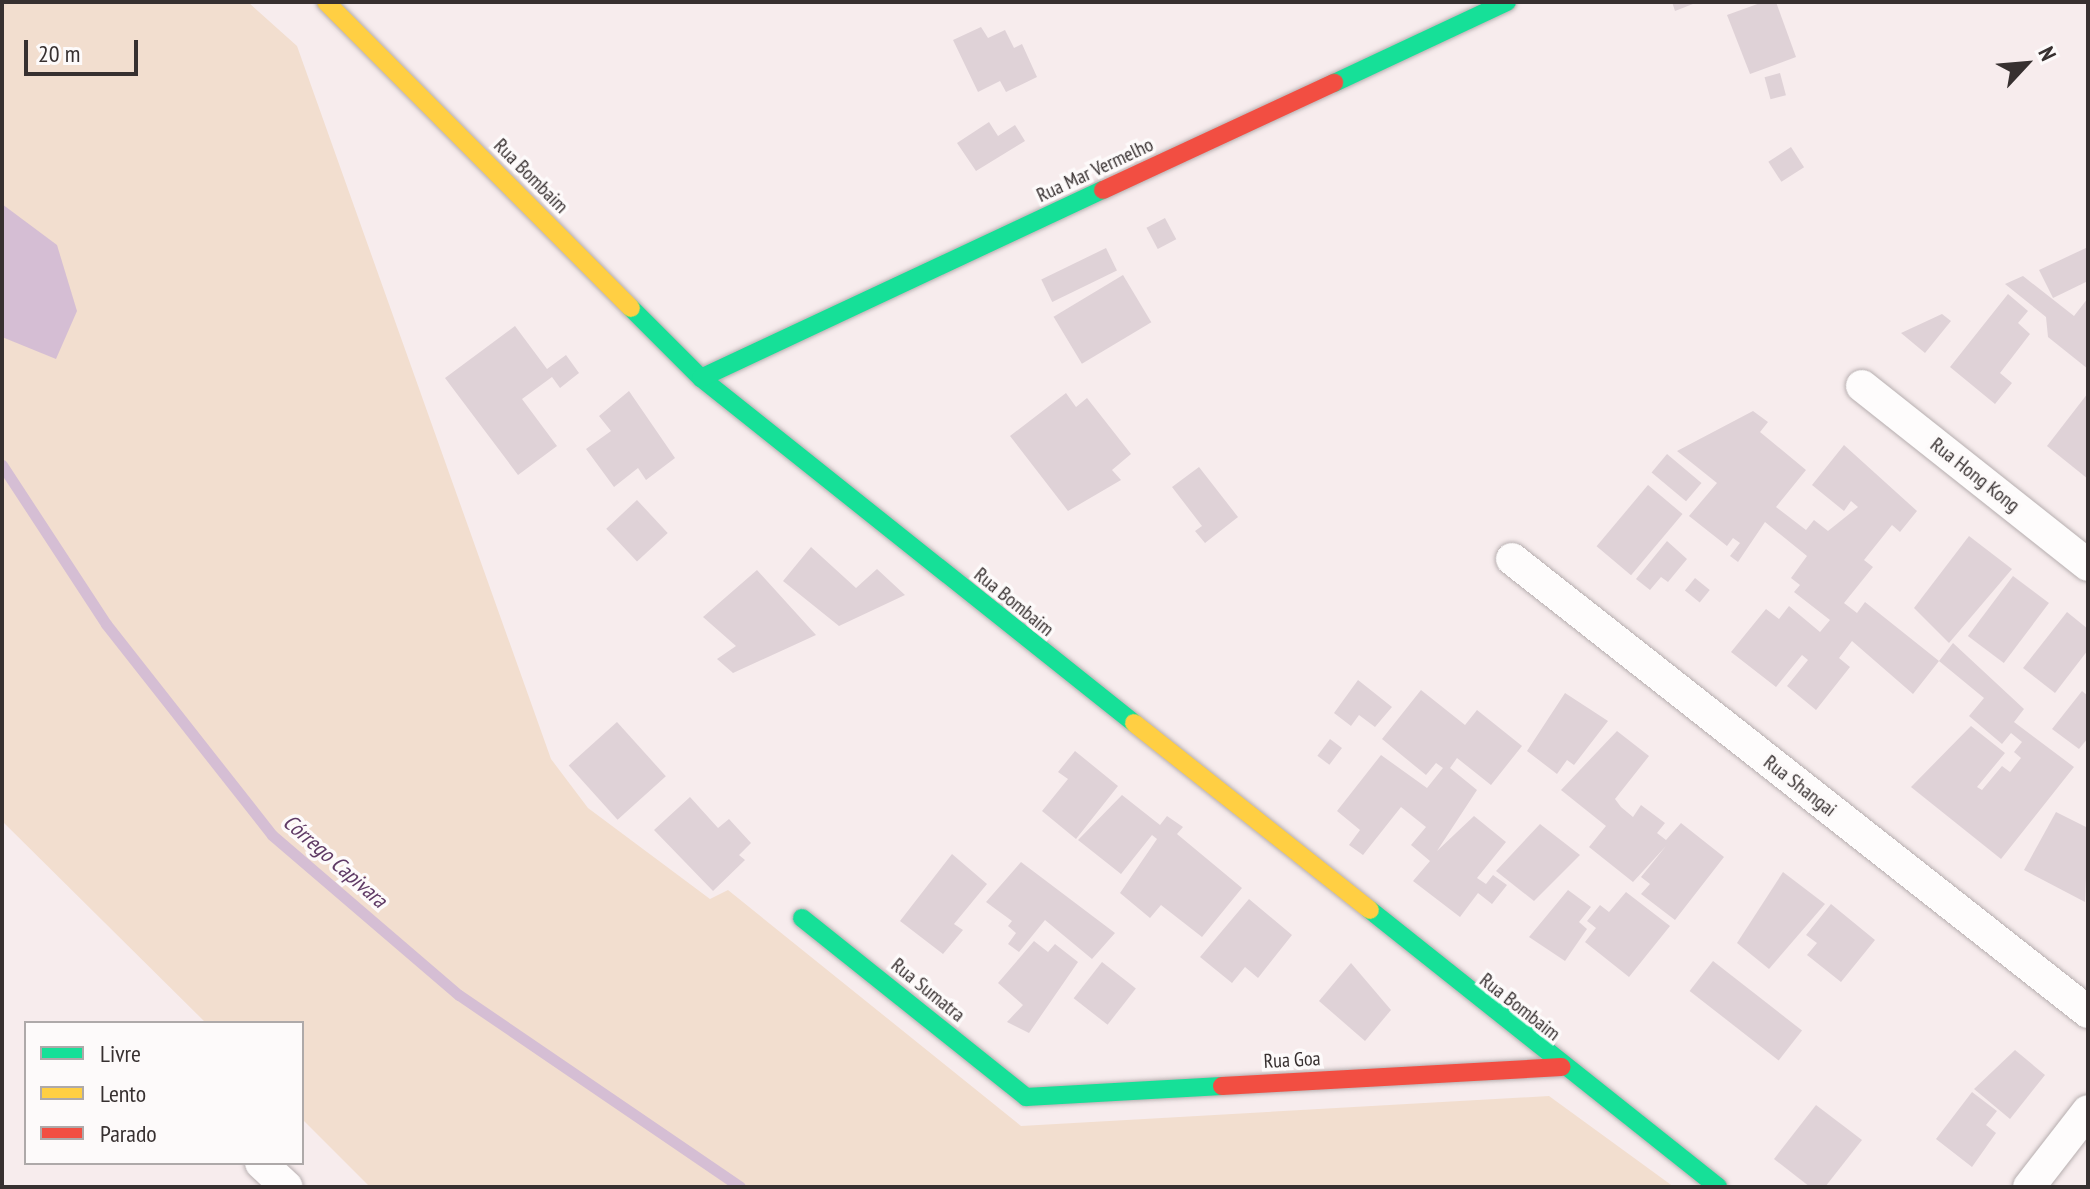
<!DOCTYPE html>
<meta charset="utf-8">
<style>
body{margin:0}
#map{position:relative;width:2090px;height:1189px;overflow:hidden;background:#f7eced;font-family:"PT Sans Narrow",sans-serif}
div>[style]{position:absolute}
.green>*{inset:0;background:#f2decf}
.water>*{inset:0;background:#d5bed4}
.stream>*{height:11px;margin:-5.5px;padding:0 5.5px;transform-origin:5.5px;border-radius:5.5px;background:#d5bed4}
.building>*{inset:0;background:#dfd2d7;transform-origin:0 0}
.roads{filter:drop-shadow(0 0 2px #b6aeaf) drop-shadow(0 0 2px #b6aeaf)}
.street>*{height:32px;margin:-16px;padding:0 16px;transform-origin:16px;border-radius:16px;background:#fefcfc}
.fast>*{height:18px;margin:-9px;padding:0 9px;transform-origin:9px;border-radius:9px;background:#16e098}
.slow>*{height:18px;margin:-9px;padding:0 9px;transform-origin:9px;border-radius:9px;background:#ffcf43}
.jam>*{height:18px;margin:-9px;padding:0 9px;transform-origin:9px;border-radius:9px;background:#f24e42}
span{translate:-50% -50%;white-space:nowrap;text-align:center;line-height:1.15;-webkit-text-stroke:7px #fdfafa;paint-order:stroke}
.street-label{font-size:20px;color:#373030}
.water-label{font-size:22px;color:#5f3a65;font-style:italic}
.frame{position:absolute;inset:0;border:4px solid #373030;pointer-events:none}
.legend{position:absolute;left:24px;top:1021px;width:280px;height:144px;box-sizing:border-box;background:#fdfafa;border:2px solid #aea9a9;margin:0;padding:10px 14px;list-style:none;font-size:24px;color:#373030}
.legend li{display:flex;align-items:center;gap:16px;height:40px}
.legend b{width:40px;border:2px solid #aea9a9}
.north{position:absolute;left:1986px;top:24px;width:80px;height:80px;-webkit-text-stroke:6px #fdfafa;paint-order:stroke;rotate:64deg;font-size:22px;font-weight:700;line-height:32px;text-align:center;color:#373030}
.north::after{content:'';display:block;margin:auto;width:28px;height:36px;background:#373030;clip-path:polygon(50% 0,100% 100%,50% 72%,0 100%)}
.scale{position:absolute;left:24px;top:40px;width:114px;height:36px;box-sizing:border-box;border:4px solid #373030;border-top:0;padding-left:10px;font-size:24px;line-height:28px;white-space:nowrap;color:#373030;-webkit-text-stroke:6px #fdfafa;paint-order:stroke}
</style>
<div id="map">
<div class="green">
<div style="clip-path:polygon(2px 2px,248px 2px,297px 46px,551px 759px,588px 808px,710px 899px,728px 890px,1021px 1126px,1549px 1096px,1674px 1187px,370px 1187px,302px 1119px,302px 1023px,206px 1023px,2px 821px)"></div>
</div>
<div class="water">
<div style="clip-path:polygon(2px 204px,57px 245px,77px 311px,56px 359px,2px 337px)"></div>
</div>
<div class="stream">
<div style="left:2px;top:465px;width:190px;rotate:56.8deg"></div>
<div style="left:106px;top:624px;width:268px;rotate:51.8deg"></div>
<div style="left:272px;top:835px;width:246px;rotate:40.6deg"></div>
<div style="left:459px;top:995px;width:340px;rotate:34.3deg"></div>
</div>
<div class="building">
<div style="clip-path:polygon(1672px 2px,1698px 2px,1675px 11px)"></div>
<div style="clip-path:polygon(1763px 2px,1776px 2px,1796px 57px,1750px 74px,1727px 15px)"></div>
<div style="clip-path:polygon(981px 27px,988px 38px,1005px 30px,1014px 48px,1022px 44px,1037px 77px,1006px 92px,1000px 81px,978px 92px,953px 40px)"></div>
<div style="left:1780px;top:73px;width:23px;height:16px;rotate:75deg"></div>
<div style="clip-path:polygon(989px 122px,998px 136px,1015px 125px,1025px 141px,976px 171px,957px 143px)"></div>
<div style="left:1791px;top:147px;width:24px;height:27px;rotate:57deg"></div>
<div style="left:1165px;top:218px;width:24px;height:21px;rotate:62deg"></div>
<div style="clip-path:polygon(2088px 247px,2088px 281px,2053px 298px,2039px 270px)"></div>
<div style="left:1106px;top:248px;width:25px;height:72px;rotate:64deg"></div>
<div style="left:1123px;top:275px;width:55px;height:81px;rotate:59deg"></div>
<div style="clip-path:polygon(2023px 276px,2074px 316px,2088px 298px,2088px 369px,2048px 337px,2046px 317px,2005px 284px)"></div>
<div style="clip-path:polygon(2008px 294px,2028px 311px,2018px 323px,2030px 334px,2000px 373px,2012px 383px,1995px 404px,1950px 367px)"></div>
<div style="clip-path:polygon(1942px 314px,1951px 321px,1925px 353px,1901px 333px)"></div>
<div style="clip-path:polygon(515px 326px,547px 369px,566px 355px,579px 373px,560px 388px,552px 377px,522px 399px,557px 446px,518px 475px,445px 378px)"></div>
<div style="clip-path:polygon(629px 391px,675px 458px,646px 480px,638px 468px,614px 487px,586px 449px,611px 431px,599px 416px)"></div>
<div style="clip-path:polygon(1066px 393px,1076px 407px,1087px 398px,1131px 454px,1112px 470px,1121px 480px,1068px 511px,1010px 436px)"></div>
<div style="clip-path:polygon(2088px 393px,2088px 479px,2047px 446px)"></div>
<div style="clip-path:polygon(1753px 411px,1768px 422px,1760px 432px,1806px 470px,1776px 507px,1806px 530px,1814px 520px,1828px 531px,1858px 507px,1851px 501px,1844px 511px,1812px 485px,1844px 445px,1917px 511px,1900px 532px,1892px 525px,1864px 560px,1873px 567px,1844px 603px,1857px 613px,1865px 602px,1939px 661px,1913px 694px,1852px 641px,1839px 658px,1850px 667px,1816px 710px,1787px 686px,1808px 660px,1802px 655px,1776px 687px,1731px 652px,1766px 609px,1779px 619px,1789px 606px,1820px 632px,1830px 620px,1794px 592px,1800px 585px,1791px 578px,1807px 556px,1765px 522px,1738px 562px,1730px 556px,1740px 543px,1733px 538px,1727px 546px,1689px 516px,1717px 483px,1677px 451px)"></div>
<div style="left:1667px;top:454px;width:45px;height:24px;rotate:40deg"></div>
<div style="clip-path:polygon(1199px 467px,1238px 517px,1205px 543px,1195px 531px,1202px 526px,1172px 487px)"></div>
<div style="left:1648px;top:485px;width:45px;height:80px;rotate:40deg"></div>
<div style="left:637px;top:500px;width:45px;height:42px;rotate:47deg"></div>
<div style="clip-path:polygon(1969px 536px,2012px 569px,1949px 643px,1914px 608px)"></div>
<div style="clip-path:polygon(1667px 541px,1687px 559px,1668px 582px,1661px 577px,1650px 590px,1636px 579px)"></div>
<div style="clip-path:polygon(811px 547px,856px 588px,877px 569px,905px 595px,839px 626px,783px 581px)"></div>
<div style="clip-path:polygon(757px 570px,816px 635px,733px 673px,717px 659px,736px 646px,703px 617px)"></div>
<div style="left:2013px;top:576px;width:45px;height:75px;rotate:37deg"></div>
<div style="left:1695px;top:578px;width:19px;height:16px;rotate:39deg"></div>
<div style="clip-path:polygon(2067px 612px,2088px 629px,2088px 650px,2055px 693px,2023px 668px)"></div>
<div style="clip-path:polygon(1953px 643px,2024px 709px,2014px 722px,2074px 767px,2001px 859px,1911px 787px,1971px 726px,2005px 753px,1977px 787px,1982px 790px,2002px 766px,2010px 772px,2021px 758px,2014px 752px,2022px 742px,2011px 733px,2002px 744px,1969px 716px,1984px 698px,1939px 661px)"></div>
<div style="clip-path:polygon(1358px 680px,1392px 707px,1375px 727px,1359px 715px,1351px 726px,1334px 713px)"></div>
<div style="clip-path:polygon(1421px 690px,1465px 725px,1477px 710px,1522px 746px,1491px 785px,1457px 758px,1450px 768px,1477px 790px,1437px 851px,1474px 816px,1506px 842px,1477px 878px,1486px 884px,1493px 875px,1507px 885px,1492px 904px,1478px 893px,1460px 917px,1413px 881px,1430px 861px,1411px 845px,1426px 827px,1401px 807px,1363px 855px,1349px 845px,1360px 830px,1337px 811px,1381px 755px,1427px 788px,1443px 768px,1436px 763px,1426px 775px,1382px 739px)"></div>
<div style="clip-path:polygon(2082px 691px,2088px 696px,2088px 738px,2079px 749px,2052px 729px)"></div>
<div style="clip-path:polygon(1565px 693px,1608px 721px,1574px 765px,1567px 760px,1557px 774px,1527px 751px)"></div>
<div style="left:617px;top:722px;width:73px;height:65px;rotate:48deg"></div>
<div style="clip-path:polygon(1617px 731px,1649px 756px,1615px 799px,1621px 807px,1633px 817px,1641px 805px,1665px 823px,1657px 833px,1666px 840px,1681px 823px,1724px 857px,1675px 920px,1641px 894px,1650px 884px,1641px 877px,1666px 846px,1633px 882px,1589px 847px,1606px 826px,1561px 790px)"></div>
<div style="left:1330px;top:739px;width:15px;height:21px;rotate:37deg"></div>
<div style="clip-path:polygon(1075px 751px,1118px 786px,1076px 839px,1042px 811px,1068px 779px,1058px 772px)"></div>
<div style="clip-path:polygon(1122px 795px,1160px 825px,1167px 816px,1183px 827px,1177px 834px,1242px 888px,1202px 937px,1161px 905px,1150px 918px,1120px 893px,1157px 839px,1152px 835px,1121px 874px,1078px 840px)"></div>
<div style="clip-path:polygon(690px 797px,718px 828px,729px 819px,751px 843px,739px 855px,745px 860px,713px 891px,654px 830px)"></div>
<div style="clip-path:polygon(2056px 812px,2088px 828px,2085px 902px,2024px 870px)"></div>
<div style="clip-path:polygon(1540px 824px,1580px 855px,1534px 901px,1496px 871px)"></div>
<div style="clip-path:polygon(952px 854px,987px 884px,954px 924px,963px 930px,943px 954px,900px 921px)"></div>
<div style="clip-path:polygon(1021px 862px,1115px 933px,1092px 959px,1045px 920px,1019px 952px,1008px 944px,1016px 933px,1008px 926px,1012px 921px,986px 902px)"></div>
<div style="clip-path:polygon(1783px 872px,1825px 904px,1769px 969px,1737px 943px)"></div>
<div style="clip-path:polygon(1568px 890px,1591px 907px,1579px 922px,1587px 929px,1565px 961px,1529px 937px)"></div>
<div style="clip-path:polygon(1626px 892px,1670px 926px,1629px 977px,1585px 942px,1596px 928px,1587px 921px,1600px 905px,1609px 912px)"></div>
<div style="clip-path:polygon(1249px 899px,1292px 935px,1258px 978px,1245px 967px,1232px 983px,1200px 957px)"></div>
<div style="clip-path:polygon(1831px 904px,1875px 940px,1841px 982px,1807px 955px,1817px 943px,1806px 935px)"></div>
<div style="clip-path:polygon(1034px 941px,1048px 952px,1055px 944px,1078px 962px,1029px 1033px,1007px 1022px,1023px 1005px,998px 983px)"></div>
<div style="left:1713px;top:961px;width:113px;height:38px;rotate:38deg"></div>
<div style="left:1102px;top:962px;width:43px;height:46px;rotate:38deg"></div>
<div style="clip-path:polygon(1351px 963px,1391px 1010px,1365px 1041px,1319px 1001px)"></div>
<div style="clip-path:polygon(2015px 1050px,2045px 1075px,2010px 1119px,1974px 1089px)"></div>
<div style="clip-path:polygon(1972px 1092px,1997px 1111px,1986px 1125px,1996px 1133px,1972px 1167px,1936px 1139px)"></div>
<div style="clip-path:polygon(1816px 1105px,1862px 1140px,1825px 1187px,1810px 1187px,1774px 1159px)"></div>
</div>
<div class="roads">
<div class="street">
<div style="left:1862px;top:386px;width:288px;rotate:38.4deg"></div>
<div style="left:1512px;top:559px;width:733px;rotate:38.18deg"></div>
<div style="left:261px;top:1163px;width:35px;rotate:43deg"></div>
<div style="left:2029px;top:1187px;width:96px;rotate:-52.2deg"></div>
</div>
<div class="fast">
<div style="left:1334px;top:83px;width:191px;rotate:-25.1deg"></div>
<div style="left:631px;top:308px;width:99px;rotate:45deg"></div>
<div style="left:701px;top:378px;width:554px;rotate:38.55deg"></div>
<div style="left:701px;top:378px;width:444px;rotate:-25.1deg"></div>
<div style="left:1370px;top:910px;width:445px;rotate:38.5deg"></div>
<div style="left:802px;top:918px;width:287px;rotate:38.6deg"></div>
<div style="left:1026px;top:1097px;width:196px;rotate:-3.2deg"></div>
</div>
<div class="slow">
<div style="left:326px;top:2px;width:432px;rotate:45.1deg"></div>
<div style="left:1134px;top:723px;width:301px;rotate:38.4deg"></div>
</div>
<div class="jam">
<div style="left:1103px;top:190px;width:255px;rotate:-24.9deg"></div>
<div style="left:1222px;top:1086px;width:340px;rotate:-3.2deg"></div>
</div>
</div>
<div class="street-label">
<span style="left:1095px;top:170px;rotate:-25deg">Rua Mar Vermelho</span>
<span style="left:531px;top:176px;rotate:45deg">Rua Bombaim</span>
<span style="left:1975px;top:475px;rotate:38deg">Rua Hong Kong</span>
<span style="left:1014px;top:602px;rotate:39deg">Rua Bombaim</span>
<span style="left:1800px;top:786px;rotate:38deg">Rua Shangai</span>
<span style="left:928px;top:990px;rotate:39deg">Rua Sumatra</span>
<span style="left:1520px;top:1007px;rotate:38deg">Rua Bombaim</span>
<span style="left:1292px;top:1060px;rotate:-3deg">Rua Goa</span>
</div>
<div class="water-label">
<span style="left:335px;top:861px;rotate:41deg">Córrego Capivara</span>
</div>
<div class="frame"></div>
<ul class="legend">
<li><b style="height:10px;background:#16e098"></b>Livre</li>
<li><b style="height:10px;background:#ffcf43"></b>Lento</li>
<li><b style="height:10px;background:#f24e42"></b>Parado</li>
</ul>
<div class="north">N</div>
<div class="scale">20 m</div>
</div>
